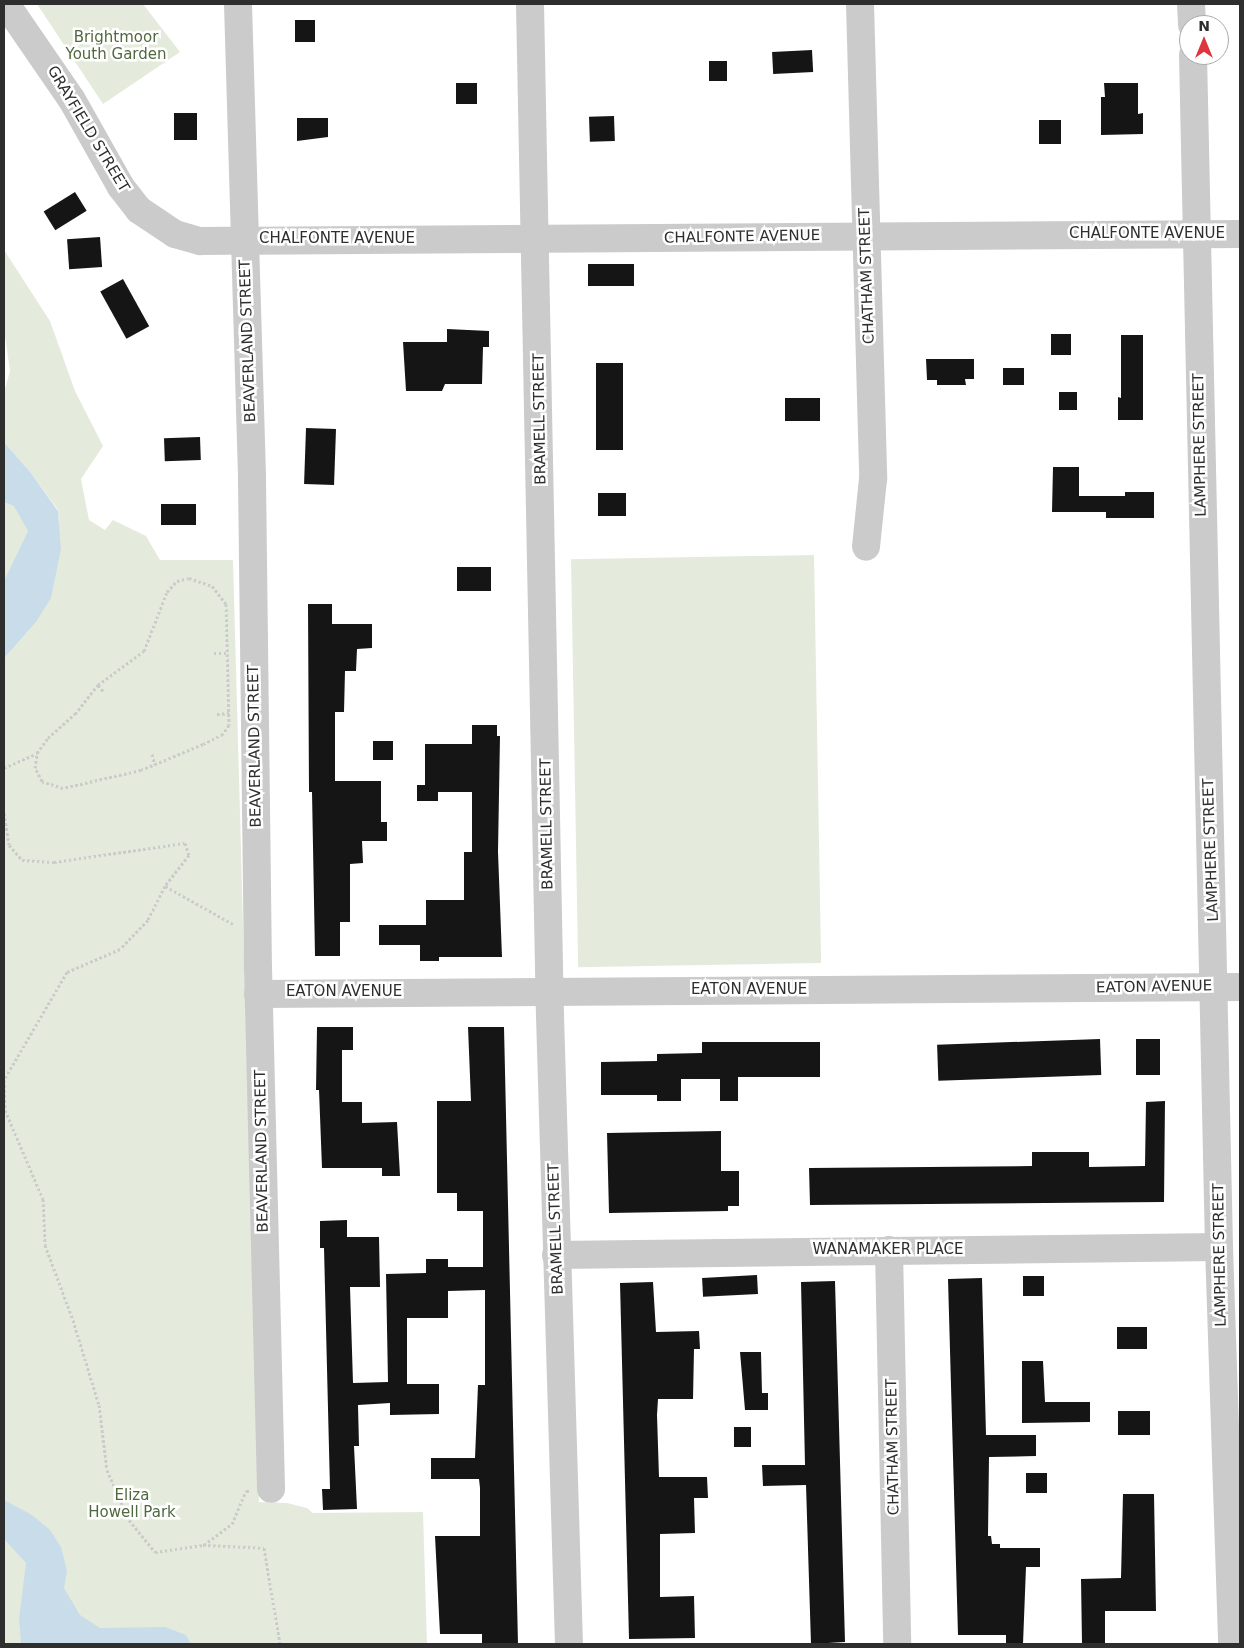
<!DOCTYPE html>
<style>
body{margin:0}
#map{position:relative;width:1244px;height:1648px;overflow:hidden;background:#fff;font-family:"DejaVu Sans",sans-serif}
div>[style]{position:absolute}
.green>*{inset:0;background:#e4ebdc;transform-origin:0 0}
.water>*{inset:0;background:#c8dcea}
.building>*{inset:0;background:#151515;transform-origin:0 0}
.path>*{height:3px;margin-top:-1.5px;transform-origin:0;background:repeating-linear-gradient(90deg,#cbcbcb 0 2.5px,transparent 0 5px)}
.minor>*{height:28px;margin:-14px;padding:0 14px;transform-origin:14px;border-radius:14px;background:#cbcbcb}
span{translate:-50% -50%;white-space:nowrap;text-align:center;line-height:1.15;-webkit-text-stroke:5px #fff;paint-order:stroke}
.park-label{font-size:15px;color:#50683d}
.street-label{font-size:15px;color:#2e2e2e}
.frame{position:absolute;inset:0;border:5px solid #2e2e2e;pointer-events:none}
.north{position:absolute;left:1179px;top:15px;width:50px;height:50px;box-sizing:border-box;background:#fff;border:1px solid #ababab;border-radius:50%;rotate:0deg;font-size:14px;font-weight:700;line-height:20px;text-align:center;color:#2e2e2e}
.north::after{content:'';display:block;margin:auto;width:18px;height:22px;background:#df353f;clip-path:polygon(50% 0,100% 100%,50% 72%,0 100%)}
</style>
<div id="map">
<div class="green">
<div style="clip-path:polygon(37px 4px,143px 4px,180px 52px,103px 104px)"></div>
<div style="clip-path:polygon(4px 250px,50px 321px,75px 391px,103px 446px,81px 479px,89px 520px,105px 530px,113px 520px,146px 536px,160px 560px,233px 560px,259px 1502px,287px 1503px,307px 1508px,313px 1513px,423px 1512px,427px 1644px,4px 1644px,4px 448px,28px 531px,15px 559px,59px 530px,58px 510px,31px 473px,4px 442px,4px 392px,10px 371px,4px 329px)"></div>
<div style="left:814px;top:555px;width:408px;height:243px;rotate:89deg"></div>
</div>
<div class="water">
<div style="clip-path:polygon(4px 442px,31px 473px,58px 511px,61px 549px,51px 598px,36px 622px,4px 658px,4px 581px,28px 531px,14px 506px,4px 502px)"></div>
<div style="clip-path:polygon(4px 1500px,32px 1515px,50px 1530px,61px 1547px,67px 1571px,64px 1588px,80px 1615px,100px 1628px,165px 1627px,186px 1635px,191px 1644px,21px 1644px,19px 1619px,26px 1563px,4px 1539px)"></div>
</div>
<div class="building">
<div style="left:295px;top:20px;width:20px;height:22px"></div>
<div style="left:812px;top:50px;width:22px;height:40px;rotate:87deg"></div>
<div style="left:709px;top:61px;width:18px;height:20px"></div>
<div style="left:477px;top:83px;width:21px;height:21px;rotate:90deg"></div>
<div style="clip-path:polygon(1104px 83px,1138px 83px,1138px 114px,1143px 113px,1143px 134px,1101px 135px,1101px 97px,1105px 97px)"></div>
<div style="left:174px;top:113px;width:23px;height:27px"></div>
<div style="left:614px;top:116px;width:25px;height:25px;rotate:88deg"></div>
<div style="clip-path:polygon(297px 118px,328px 118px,328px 137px,297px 141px)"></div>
<div style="left:1039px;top:120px;width:22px;height:24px"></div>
<div style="left:75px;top:192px;width:22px;height:37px;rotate:58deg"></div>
<div style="left:100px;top:237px;width:30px;height:33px;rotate:86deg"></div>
<div style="left:634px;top:264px;width:22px;height:46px;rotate:90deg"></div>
<div style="left:123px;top:279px;width:54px;height:26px;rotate:61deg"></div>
<div style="clip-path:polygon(447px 329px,489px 331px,489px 347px,483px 347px,482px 384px,445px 384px,442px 391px,406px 391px,403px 342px,447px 342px)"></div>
<div style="left:1051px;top:334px;width:20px;height:21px"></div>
<div style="clip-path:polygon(1121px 335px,1143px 335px,1143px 420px,1118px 420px,1118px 397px,1121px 398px)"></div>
<div style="clip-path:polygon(926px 359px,974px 359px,974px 379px,965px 379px,966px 385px,937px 385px,937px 380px,927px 380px)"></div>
<div style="left:596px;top:363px;width:27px;height:87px"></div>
<div style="left:1003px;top:368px;width:21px;height:17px"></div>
<div style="left:1059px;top:392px;width:18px;height:18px"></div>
<div style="left:785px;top:398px;width:35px;height:23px"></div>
<div style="left:336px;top:429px;width:56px;height:30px;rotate:92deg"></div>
<div style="left:200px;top:437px;width:23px;height:36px;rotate:88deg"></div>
<div style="clip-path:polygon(1053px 467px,1079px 467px,1079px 496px,1125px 496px,1125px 492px,1154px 492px,1154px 518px,1106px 518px,1106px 512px,1052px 512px)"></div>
<div style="left:626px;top:493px;width:23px;height:28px;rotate:90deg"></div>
<div style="left:161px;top:504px;width:35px;height:21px"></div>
<div style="left:457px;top:567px;width:34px;height:24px"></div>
<div style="clip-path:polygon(308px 604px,332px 604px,332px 624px,372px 624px,372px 648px,357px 649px,356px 671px,345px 671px,344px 712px,335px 712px,335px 781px,381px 781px,381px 822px,387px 822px,387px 841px,362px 841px,363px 863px,350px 864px,350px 922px,340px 922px,340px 956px,315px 956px,312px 792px,309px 792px)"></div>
<div style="clip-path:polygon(472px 725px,497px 725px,497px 736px,500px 736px,498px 852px,502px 957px,439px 957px,439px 961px,420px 961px,420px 945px,379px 945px,379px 925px,426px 925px,426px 900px,464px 900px,464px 852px,472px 852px,472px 792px,438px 792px,438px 801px,417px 801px,417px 785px,425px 785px,425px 744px,472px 744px)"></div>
<div style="left:373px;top:741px;width:20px;height:19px"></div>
<div style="clip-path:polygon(317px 1027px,353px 1027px,353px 1050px,342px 1050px,342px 1102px,362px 1102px,362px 1123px,397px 1122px,400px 1176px,382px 1176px,382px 1168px,322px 1168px,319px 1090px,316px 1090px)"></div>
<div style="clip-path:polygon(468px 1027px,504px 1027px,518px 1644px,482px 1644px,482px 1634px,440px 1634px,435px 1536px,480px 1536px,480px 1488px,479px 1479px,431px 1479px,431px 1458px,475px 1458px,478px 1385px,485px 1385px,485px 1290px,448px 1291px,448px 1318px,407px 1318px,407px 1384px,439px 1384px,439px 1414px,390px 1415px,390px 1403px,358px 1405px,359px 1446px,354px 1446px,357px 1509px,323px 1510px,322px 1489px,330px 1489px,324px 1248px,320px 1248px,320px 1221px,347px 1220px,347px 1237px,379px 1237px,380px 1287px,350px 1287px,353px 1383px,388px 1382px,386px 1274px,426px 1273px,426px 1259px,448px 1259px,448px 1267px,483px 1267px,483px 1211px,457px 1211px,457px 1193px,437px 1193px,437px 1101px,471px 1101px)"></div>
<div style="left:1100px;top:1039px;width:36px;height:163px;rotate:88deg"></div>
<div style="left:1160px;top:1039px;width:36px;height:24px;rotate:90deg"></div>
<div style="clip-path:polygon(702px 1042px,820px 1042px,820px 1077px,738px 1077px,738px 1101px,720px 1101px,720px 1079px,681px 1079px,681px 1101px,657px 1101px,657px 1095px,601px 1095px,601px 1062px,657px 1061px,657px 1054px,702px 1053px)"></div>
<div style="clip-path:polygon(1165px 1101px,1164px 1202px,810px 1205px,809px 1168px,1032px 1166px,1032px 1152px,1089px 1152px,1089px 1167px,1145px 1166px,1146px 1102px)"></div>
<div style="clip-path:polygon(721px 1131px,721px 1171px,739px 1171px,739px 1206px,728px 1206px,728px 1211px,609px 1213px,607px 1133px)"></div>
<div style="left:757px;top:1275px;width:19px;height:55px;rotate:87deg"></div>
<div style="left:1023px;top:1276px;width:21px;height:20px"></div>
<div style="clip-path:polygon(982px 1278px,986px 1435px,1036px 1435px,1036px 1456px,989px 1457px,988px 1536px,991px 1536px,992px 1544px,1000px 1544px,1000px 1548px,1040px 1548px,1040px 1567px,1026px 1567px,1023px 1644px,1006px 1644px,1006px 1635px,958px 1635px,948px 1279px)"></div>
<div style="clip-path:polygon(835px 1281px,845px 1642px,811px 1644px,806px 1485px,763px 1486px,762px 1465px,805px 1465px,801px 1282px)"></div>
<div style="clip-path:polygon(653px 1282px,656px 1332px,699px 1331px,700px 1349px,694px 1349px,693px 1399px,658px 1399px,657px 1415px,659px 1477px,707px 1477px,708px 1498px,694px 1498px,695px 1533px,660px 1534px,660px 1597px,694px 1596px,695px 1638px,629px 1639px,620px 1283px)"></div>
<div style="left:1117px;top:1327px;width:30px;height:22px"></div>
<div style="clip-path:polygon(740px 1352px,761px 1352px,762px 1393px,768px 1393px,768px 1410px,745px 1410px)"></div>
<div style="clip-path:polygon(1022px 1361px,1043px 1361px,1045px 1402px,1090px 1402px,1090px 1422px,1022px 1423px)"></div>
<div style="left:1118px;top:1411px;width:32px;height:24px"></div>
<div style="left:751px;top:1427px;width:20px;height:17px;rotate:90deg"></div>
<div style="left:1047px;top:1473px;width:20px;height:21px;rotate:90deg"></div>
<div style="clip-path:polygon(1123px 1494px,1154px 1494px,1156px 1611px,1105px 1611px,1105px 1644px,1082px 1644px,1081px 1579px,1121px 1578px)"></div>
</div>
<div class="path">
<div style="left:189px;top:578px;width:24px;rotate:19deg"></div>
<div style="left:212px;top:586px;width:23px;rotate:52deg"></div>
<div style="left:226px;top:604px;width:121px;rotate:88.6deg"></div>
<div style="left:229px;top:725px;width:11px;rotate:124deg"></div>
<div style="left:223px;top:734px;width:22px;rotate:153deg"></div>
<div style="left:203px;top:744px;width:67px;rotate:157.2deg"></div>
<div style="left:141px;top:770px;width:80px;rotate:167deg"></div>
<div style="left:63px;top:788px;width:22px;rotate:-162deg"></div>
<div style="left:42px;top:781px;width:15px;rotate:-118deg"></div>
<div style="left:35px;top:768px;width:15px;rotate:-82deg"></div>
<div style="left:37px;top:753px;width:19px;rotate:-54deg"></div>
<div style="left:48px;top:738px;width:36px;rotate:-42deg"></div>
<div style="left:75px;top:714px;width:37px;rotate:-52deg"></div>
<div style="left:98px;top:685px;width:57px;rotate:-36.5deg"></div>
<div style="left:144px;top:651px;width:63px;rotate:-68.7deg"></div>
<div style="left:167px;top:592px;width:15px;rotate:-48deg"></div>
<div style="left:177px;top:581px;width:12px;rotate:-14deg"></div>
<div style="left:214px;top:653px;width:15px"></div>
<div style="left:98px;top:685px;width:8px;rotate:50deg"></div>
<div style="left:217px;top:714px;width:12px;rotate:-5deg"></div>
<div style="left:152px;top:754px;width:11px;rotate:75deg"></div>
<div style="left:4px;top:768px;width:36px;rotate:-24deg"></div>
<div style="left:4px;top:813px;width:32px;rotate:81deg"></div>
<div style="left:9px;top:845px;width:20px;rotate:49deg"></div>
<div style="left:22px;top:860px;width:32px;rotate:4deg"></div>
<div style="left:54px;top:862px;width:132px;rotate:-8.3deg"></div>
<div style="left:185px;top:843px;width:13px;rotate:72deg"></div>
<div style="left:189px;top:855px;width:39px;rotate:128deg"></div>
<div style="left:233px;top:924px;width:78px;rotate:-150.8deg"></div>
<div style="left:165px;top:886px;width:38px;rotate:117deg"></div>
<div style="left:148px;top:920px;width:40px;rotate:134deg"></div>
<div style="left:120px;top:949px;width:58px;rotate:156.5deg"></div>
<div style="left:67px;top:972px;width:125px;rotate:120.3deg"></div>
<div style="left:4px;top:1080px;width:30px;rotate:88deg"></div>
<div style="left:5px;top:1110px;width:97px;rotate:66.9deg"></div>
<div style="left:43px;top:1199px;width:46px;rotate:87.5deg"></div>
<div style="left:45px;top:1245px;width:80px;rotate:69.5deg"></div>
<div style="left:73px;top:1320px;width:89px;rotate:73deg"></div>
<div style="left:99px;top:1405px;width:65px;rotate:83deg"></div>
<div style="left:107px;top:1470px;width:55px;rotate:66.3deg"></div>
<div style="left:129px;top:1520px;width:41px;rotate:50.9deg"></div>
<div style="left:155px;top:1552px;width:49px;rotate:-8.3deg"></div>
<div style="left:203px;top:1545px;width:61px;rotate:2.8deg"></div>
<div style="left:264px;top:1548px;width:97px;rotate:80.5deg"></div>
<div style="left:204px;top:1545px;width:35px;rotate:-37deg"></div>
<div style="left:232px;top:1524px;width:36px;rotate:-67deg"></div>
<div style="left:246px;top:1491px;width:3px"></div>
</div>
<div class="minor">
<div style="left:6px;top:4px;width:116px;rotate:55.5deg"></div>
<div style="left:72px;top:100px;width:100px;rotate:60.6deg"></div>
<div style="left:121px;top:187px;width:29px;rotate:52deg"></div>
<div style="left:139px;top:210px;width:43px;rotate:33.7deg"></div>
<div style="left:175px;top:234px;width:26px;rotate:16deg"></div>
<div style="left:200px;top:241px;width:1040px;rotate:-0.39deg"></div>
<div style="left:238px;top:4px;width:475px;rotate:88.3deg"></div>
<div style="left:252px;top:479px;width:488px;rotate:89.3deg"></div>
<div style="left:258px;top:967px;width:522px;rotate:88.57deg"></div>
<div style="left:530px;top:4px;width:1012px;rotate:88.87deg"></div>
<div style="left:550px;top:1016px;width:628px;rotate:88.27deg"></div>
<div style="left:860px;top:4px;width:475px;rotate:88.4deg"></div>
<div style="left:873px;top:479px;width:68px;rotate:95.9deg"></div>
<div style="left:1191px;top:4px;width:21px;rotate:87deg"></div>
<div style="left:1193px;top:55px;width:1192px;rotate:88.75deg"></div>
<div style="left:1219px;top:1247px;width:397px;rotate:88.1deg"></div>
<div style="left:258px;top:994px;width:982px;rotate:-0.41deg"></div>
<div style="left:889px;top:1250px;width:394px;rotate:88.8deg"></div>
<div style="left:556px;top:1255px;width:663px;rotate:-0.69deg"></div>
</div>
<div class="park-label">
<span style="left:116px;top:46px">Brightmoor<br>Youth Garden</span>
<span style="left:132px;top:1504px">Eliza<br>Howell Park</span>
</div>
<div class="street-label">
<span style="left:88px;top:129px;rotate:59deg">GRAYFIELD STREET</span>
<span style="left:1147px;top:234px">CHALFONTE AVENUE</span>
<span style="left:742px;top:237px;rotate:-1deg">CHALFONTE AVENUE</span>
<span style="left:337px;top:239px">CHALFONTE AVENUE</span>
<span style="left:867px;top:276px;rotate:-92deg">CHATHAM STREET</span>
<span style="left:248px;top:341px;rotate:-92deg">BEAVERLAND STREET</span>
<span style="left:540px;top:419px;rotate:-91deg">BRAMELL STREET</span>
<span style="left:1200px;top:445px;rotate:-91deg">LAMPHERE STREET</span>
<span style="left:255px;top:746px;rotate:-91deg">BEAVERLAND STREET</span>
<span style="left:547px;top:824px;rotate:-91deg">BRAMELL STREET</span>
<span style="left:1211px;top:850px;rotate:-92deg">LAMPHERE STREET</span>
<span style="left:1154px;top:987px;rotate:-1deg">EATON AVENUE</span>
<span style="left:749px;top:990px">EATON AVENUE</span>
<span style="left:344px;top:992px">EATON AVENUE</span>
<span style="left:262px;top:1151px;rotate:-91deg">BEAVERLAND STREET</span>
<span style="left:556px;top:1229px;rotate:-92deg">BRAMELL STREET</span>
<span style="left:888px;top:1250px">WANAMAKER PLACE</span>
<span style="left:1220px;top:1255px;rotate:-91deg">LAMPHERE STREET</span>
<span style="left:893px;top:1447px;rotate:-91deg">CHATHAM STREET</span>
</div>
<div class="frame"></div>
<div class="north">N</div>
</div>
